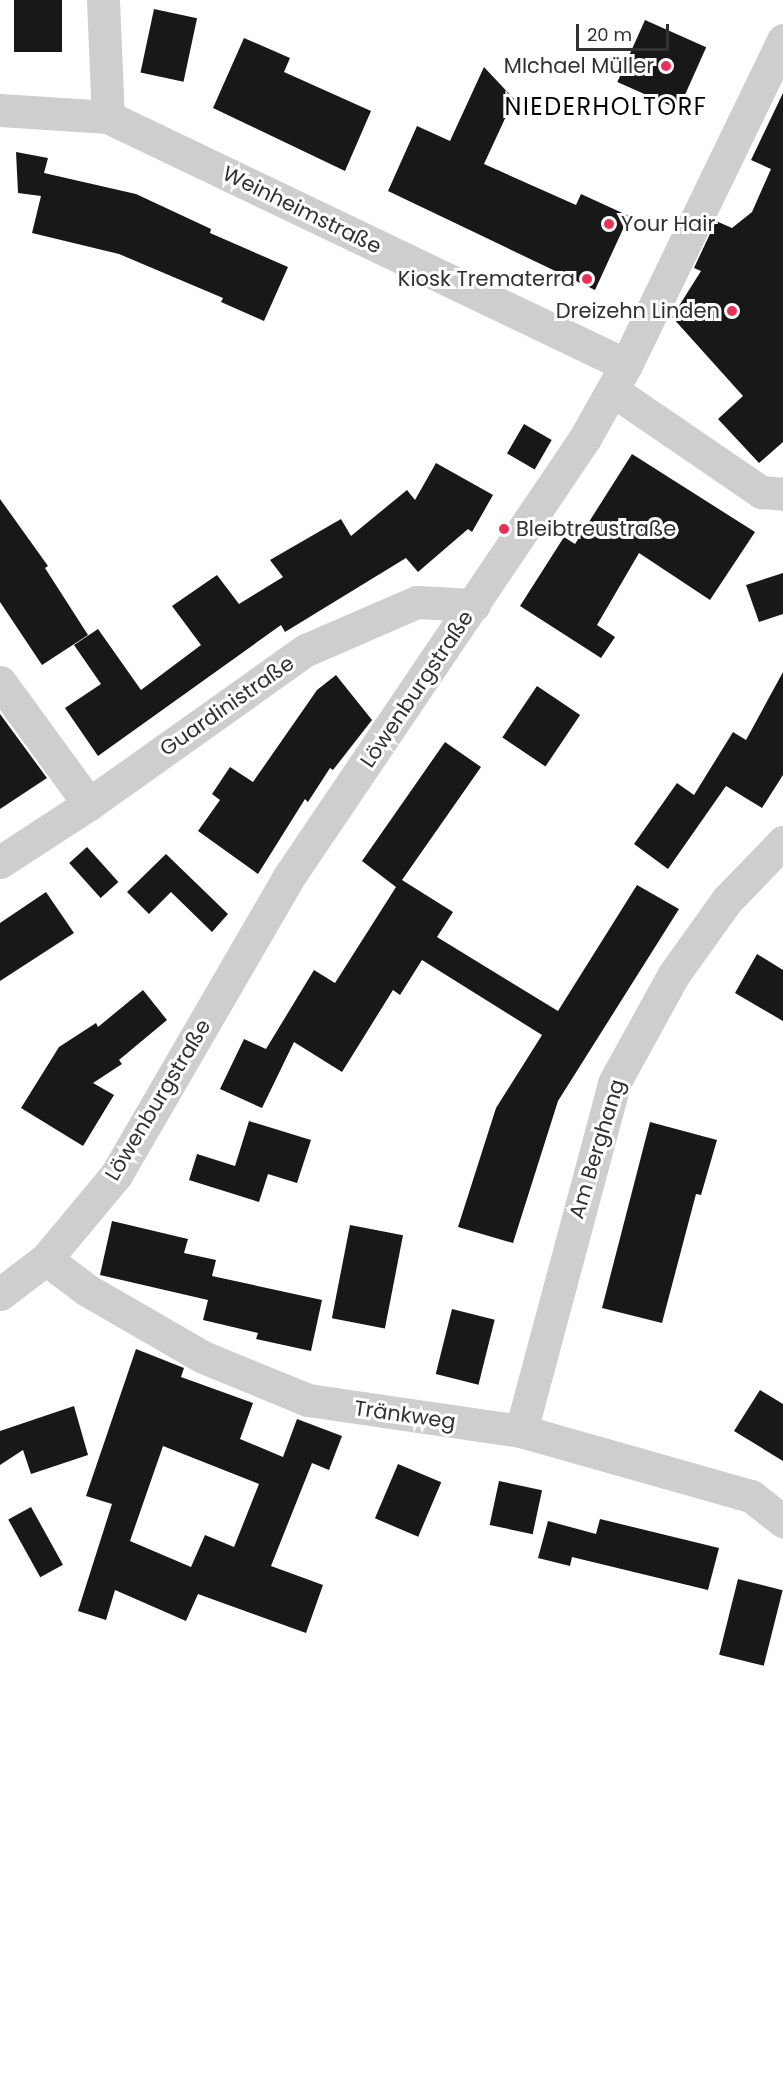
<!DOCTYPE html>
<meta charset="utf-8">
<style>
body{margin:0}
#map{position:relative;width:783px;height:2085px;overflow:hidden;background:#fff;font-family:Poppins,sans-serif}
div>[style]{position:absolute}
.building>*{inset:0;background:#181818;transform-origin:0 0}
.minor>*{height:33px;margin:-16.5px;padding:0 16.5px;transform-origin:16.5px;border-radius:16.5px;background:#cecece}
.dots>*{width:16px;height:16px;translate:-50% -50%;box-sizing:border-box;border:3px solid #fff;border-radius:50%}
span{translate:-50% -50%;white-space:nowrap;text-align:center;line-height:1.15;-webkit-text-stroke:6px #fff;paint-order:stroke}
.poi-label{font-size:21px;color:#313131}
.right{translate:-100% -50%;text-align:right}
.left{translate:0 -50%;text-align:left}
.street-label{font-size:21px;color:#313131}
.quarter-label{font-size:24px;color:#000;letter-spacing:1.5px}
.scale{position:absolute;left:576px;top:24px;width:93px;height:27px;box-sizing:border-box;border:3px solid #313131;border-top:0;padding-left:8px;font-size:18px;line-height:21px;white-space:nowrap;color:#313131;-webkit-text-stroke:4px #fff;paint-order:stroke}
</style>
<div id="map">
<div class="building">
<div style="left:14px;top:0;width:48px;height:52px"></div>
<div style="left:154px;top:9px;width:44px;height:65px;rotate:12deg"></div>
<div style="left:645px;top:20px;width:67px;height:68px;rotate:24deg"></div>
<div style="clip-path:polygon(244px 38px,290px 58px,284px 72px,371px 111px,345px 171px,213px 108px)"></div>
<div style="clip-path:polygon(484px 67px,514px 99px,484px 164px,576px 205px,581px 194px,629px 216px,595px 290px,388px 191px,417px 126px,450px 141px)"></div>
<div style="clip-path:polygon(783px 93px,783px 442px,759px 463px,718px 419px,743px 396px,672px 317px,701px 271px,694px 268px,716px 221px,732px 228px,752px 212px,771px 169px,751px 160px)"></div>
<div style="clip-path:polygon(16px 152px,48px 158px,44px 173px,136px 194px,211px 229px,210px 233px,288px 267px,264px 321px,221px 302px,223px 298px,119px 254px,32px 233px,41px 196px,18px 193px)"></div>
<div style="left:524px;top:424px;width:32px;height:34px;rotate:30deg"></div>
<div style="clip-path:polygon(632px 454px,755px 532px,710px 600px,639px 553px,597px 625px,615px 637px,601px 658px,520px 606px,564px 537px,575px 544px)"></div>
<div style="clip-path:polygon(436px 463px,493px 495px,472px 532px,468px 529px,418px 572px,406px 558px,285px 632px,281px 625px,98px 756px,65px 708px,101px 684px,74px 645px,98px 629px,141px 690px,201px 645px,172px 606px,217px 575px,239px 604px,283px 577px,270px 560px,341px 519px,351px 536px,407px 490px,415px 500px)"></div>
<div style="clip-path:polygon(0 499px,48px 566px,45px 568px,88px 635px,42px 665px,0 602px)"></div>
<div style="clip-path:polygon(783px 573px,783px 614px,759px 622px,746px 585px)"></div>
<div style="clip-path:polygon(783px 672px,783px 775px,762px 808px,726px 786px,668px 869px,634px 844px,677px 783px,694px 795px,733px 732px,746px 740px)"></div>
<div style="clip-path:polygon(336px 675px,372px 720px,333px 770px,330px 768px,308px 802px,305px 799px,258px 874px,198px 831px,220px 800px,212px 794px,230px 767px,253px 782px,317px 690px)"></div>
<div style="left:537px;top:686px;width:52px;height:62px;rotate:34deg"></div>
<div style="clip-path:polygon(0 714px,47px 778px,0 809px)"></div>
<div style="clip-path:polygon(445px 742px,481px 767px,402px 880px,453px 912px,437px 937px,558px 1011px,637px 885px,679px 909px,558px 1101px,513px 1243px,458px 1227px,496px 1108px,542px 1035px,422px 960px,400px 995px,393px 990px,342px 1072px,294px 1042px,262px 1108px,220px 1089px,244px 1039px,266px 1049px,314px 970px,335px 983px,396px 887px,362px 861px)"></div>
<div style="left:87px;top:847px;width:47px;height:24px;rotate:48deg"></div>
<div style="clip-path:polygon(166px 854px,228px 914px,212px 932px,171px 892px,149px 914px,127px 892px)"></div>
<div style="clip-path:polygon(46px 892px,74px 933px,0 981px,0 923px)"></div>
<div style="clip-path:polygon(757px 954px,783px 970px,783px 1021px,735px 993px)"></div>
<div style="clip-path:polygon(143px 990px,167px 1020px,119px 1060px,122px 1064px,93px 1083px,114px 1095px,83px 1146px,21px 1108px,59px 1047px,96px 1023px,98px 1027px)"></div>
<div style="clip-path:polygon(249px 1121px,311px 1140px,297px 1183px,268px 1174px,259px 1202px,189px 1180px,197px 1154px,235px 1166px)"></div>
<div style="clip-path:polygon(650px 1122px,717px 1140px,701px 1195px,696px 1194px,662px 1323px,602px 1308px)"></div>
<div style="clip-path:polygon(112px 1221px,188px 1239px,184px 1253px,216px 1260px,212px 1276px,322px 1300px,311px 1351px,256px 1339px,258px 1333px,203px 1320px,208px 1300px,100px 1275px)"></div>
<div style="left:350px;top:1225px;width:54px;height:95px;rotate:11deg"></div>
<div style="left:452px;top:1309px;width:44px;height:67px;rotate:14deg"></div>
<div style="clip-path:polygon(evenodd,136px 1349px,184px 1368px,181px 1377px,253px 1403px,240px 1439px,283px 1457px,297px 1419px,342px 1436px,329px 1470px,312px 1463px,271px 1566px,323px 1585px,306px 1633px,198px 1594px,186px 1621px,115px 1590px,106px 1620px,78px 1611px,112px 1504px,86px 1496px,136px 1349px,163px 1446px,259px 1484px,234px 1547px,205px 1535px,191px 1567px,130px 1541px,163px 1446px)"></div>
<div style="clip-path:polygon(760px 1390px,783px 1404px,783px 1461px,734px 1431px)"></div>
<div style="clip-path:polygon(74px 1406px,88px 1455px,31px 1474px,23px 1450px,0 1465px,0 1431px)"></div>
<div style="left:398px;top:1464px;width:47px;height:59px;rotate:23deg"></div>
<div style="left:499px;top:1481px;width:44px;height:45px;rotate:12deg"></div>
<div style="left:31px;top:1507px;width:66px;height:26px;rotate:61deg"></div>
<div style="clip-path:polygon(600px 1519px,719px 1548px,708px 1590px,572px 1557px,570px 1566px,538px 1558px,548px 1521px,596px 1534px)"></div>
<div style="left:738px;top:1579px;width:46px;height:78px;rotate:14deg"></div>
</div>
<div class="minor">
<div style="left:103px;top:0;width:117px;rotate:87.6deg"></div>
<div style="left:0;top:110px;width:108px;rotate:3.7deg"></div>
<div style="left:108px;top:117px;width:574px;rotate:25.58deg"></div>
<div style="left:612px;top:390px;width:181px;rotate:34.4deg"></div>
<div style="left:761px;top:492px;width:22px;rotate:5deg"></div>
<div style="left:0;top:682px;width:151px;rotate:53.9deg"></div>
<div style="left:0;top:862px;width:106px;rotate:-33.1deg"></div>
<div style="left:89px;top:804px;width:266px;rotate:-35.4deg"></div>
<div style="left:306px;top:650px;width:121px;rotate:-23.4deg"></div>
<div style="left:417px;top:602px;width:57px;rotate:3deg"></div>
<div style="left:46px;top:1259px;width:51px;rotate:37.1deg"></div>
<div style="left:87px;top:1290px;width:134px;rotate:30deg"></div>
<div style="left:203px;top:1357px;width:113px;rotate:22.3deg"></div>
<div style="left:308px;top:1400px;width:215px;rotate:8.3deg"></div>
<div style="left:521px;top:1431px;width:239px;rotate:15.8deg"></div>
<div style="left:751px;top:1496px;width:41px;rotate:38deg"></div>
<div style="left:0;top:1294px;width:58px;rotate:-37.3deg"></div>
<div style="left:46px;top:1259px;width:109px;rotate:-50.2deg"></div>
<div style="left:116px;top:1175px;width:343px;rotate:-59.9deg"></div>
<div style="left:288px;top:878px;width:531px;rotate:-55.98deg"></div>
<div style="left:585px;top:438px;width:84px;rotate:-60.7deg"></div>
<div style="left:626px;top:365px;width:361px;rotate:-64.2deg"></div>
<div style="left:521px;top:1431px;width:360px;rotate:-75deg"></div>
<div style="left:614px;top:1083px;width:124px;rotate:-61.2deg"></div>
<div style="left:674px;top:974px;width:91px;rotate:-54.4deg"></div>
<div style="left:727px;top:900px;width:81px;rotate:-46deg"></div>
</div>
<div class="dots">
<div style="left:666px;top:66px;background:#eb3058"></div>
<div style="left:609px;top:224px;background:#eb3058"></div>
<div style="left:587px;top:279px;background:#eb3058"></div>
<div style="left:732px;top:311px;background:#eb3058"></div>
<div style="left:504px;top:529px;background:#eb3058"></div>
</div>
<div class="poi-label">
<span class="right" style="left:654px;top:66px">MIchael Müller</span>
<span class="left" style="left:621px;top:224px">Your Hair</span>
<span class="right" style="left:575px;top:279px">Kiosk Trematerra</span>
<span class="right" style="left:720px;top:311px">Dreizehn Linden</span>
<span class="left" style="left:516px;top:529px">Bleibtreustraße</span>
</div>
<div class="street-label">
<span style="left:302px;top:210px;rotate:26deg">Weinheimstraße</span>
<span style="left:417px;top:689px;rotate:-56deg">Löwenburgstraße</span>
<span style="left:227px;top:706px;rotate:-35deg">Guardinistraße</span>
<span style="left:158px;top:1100px;rotate:-59deg">Löwenburgstraße</span>
<span style="left:597px;top:1149px;rotate:-73deg">Am Berghang</span>
<span style="left:405px;top:1415px;rotate:8deg">Tränkweg</span>
</div>
<div class="quarter-label">
<span style="left:606px;top:107px">NIEDERHOLTORF</span>
</div>
<div class="scale">20 m</div>
</div>
